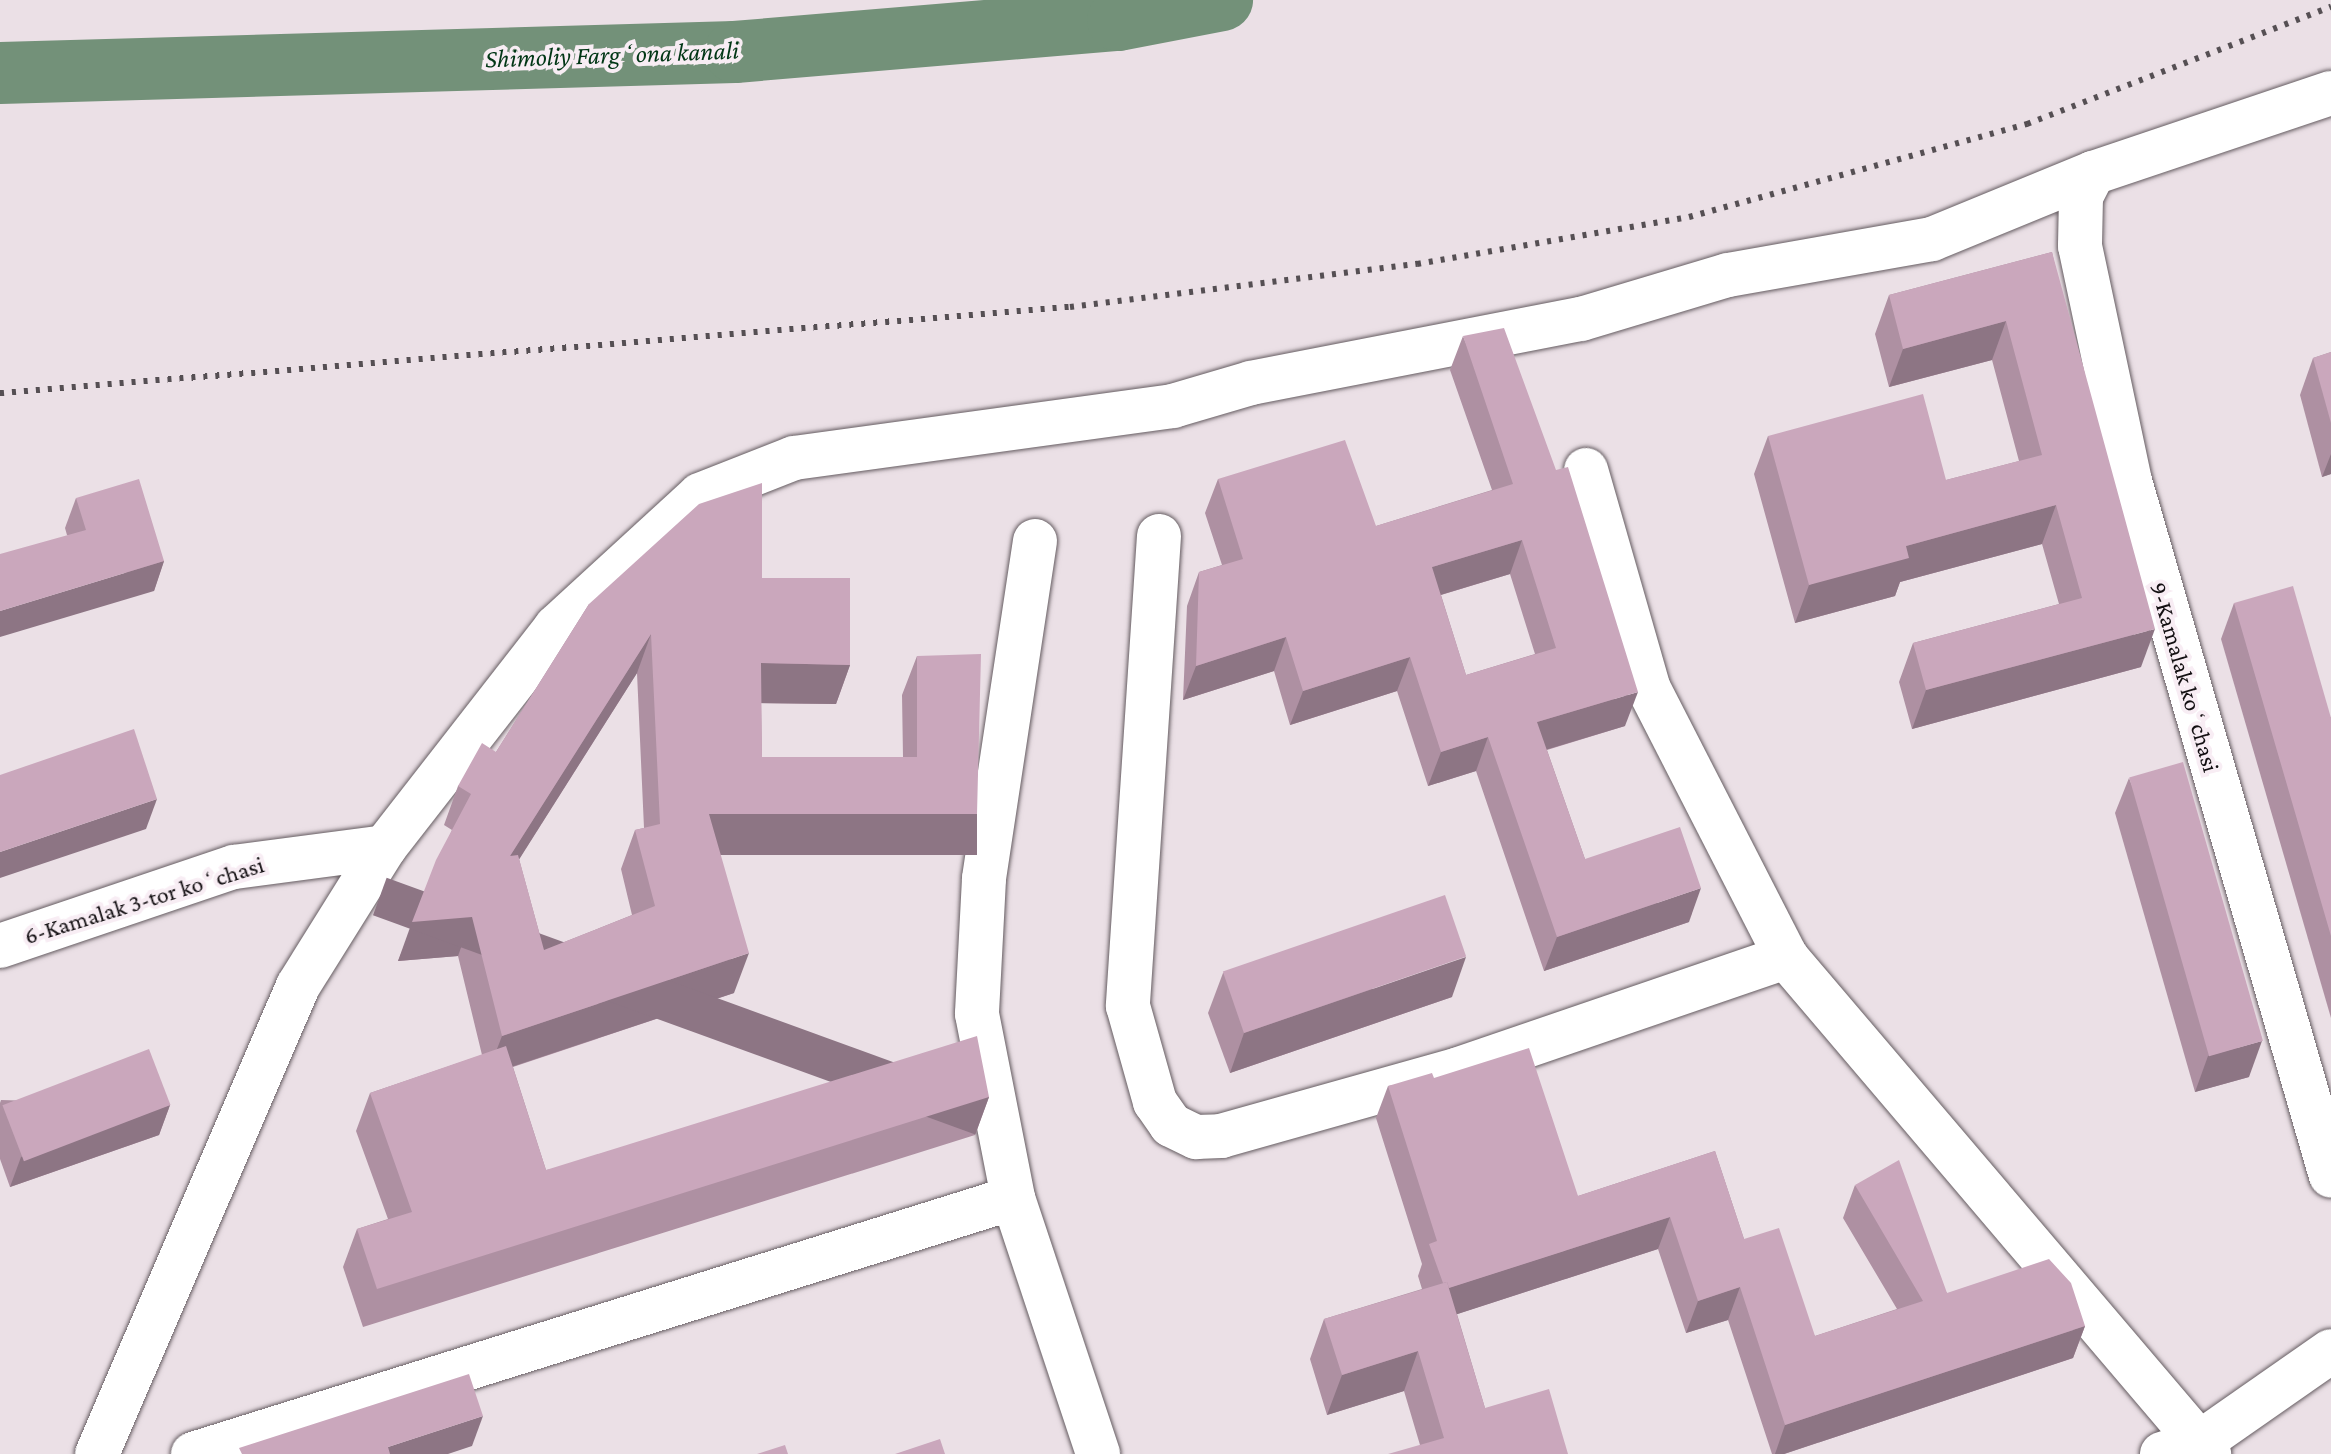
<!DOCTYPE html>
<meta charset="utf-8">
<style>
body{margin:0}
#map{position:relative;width:2331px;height:1454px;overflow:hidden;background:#ebe0e6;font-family:"Crimson Pro",serif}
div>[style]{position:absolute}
.canal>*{height:62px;margin:-31px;padding:0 31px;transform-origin:31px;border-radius:31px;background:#739179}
.roads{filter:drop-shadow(0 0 2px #655c61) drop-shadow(0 0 2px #655c61)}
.minor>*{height:44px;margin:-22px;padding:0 22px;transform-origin:22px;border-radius:22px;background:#fff}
.rail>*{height:6px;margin-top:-3px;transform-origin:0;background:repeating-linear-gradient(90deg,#554f53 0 4px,transparent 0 12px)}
.wall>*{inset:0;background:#ae90a2}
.shaded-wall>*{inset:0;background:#8d7584;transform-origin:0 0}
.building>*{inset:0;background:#caa7bc;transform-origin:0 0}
span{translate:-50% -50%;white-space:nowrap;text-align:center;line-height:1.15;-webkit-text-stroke:8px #f8edf4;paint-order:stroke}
.street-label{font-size:24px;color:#130f12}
.water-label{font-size:26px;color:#013615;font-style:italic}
</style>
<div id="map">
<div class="canal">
<div style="left:0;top:73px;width:735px;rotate:-1.64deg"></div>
<div style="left:735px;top:52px;width:384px;rotate:-4.8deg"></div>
<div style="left:1118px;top:20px;width:106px;rotate:-10.9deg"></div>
</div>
<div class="roads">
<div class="minor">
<div style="left:2093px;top:173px;width:27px;rotate:117deg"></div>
<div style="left:2081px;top:197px;width:49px;rotate:91.2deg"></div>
<div style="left:2080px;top:246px;width:240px;rotate:78deg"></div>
<div style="left:2130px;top:481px;width:723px;rotate:73.87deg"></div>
<div style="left:1586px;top:470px;width:228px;rotate:74deg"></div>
<div style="left:1649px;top:689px;width:301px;rotate:62.9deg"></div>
<div style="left:1786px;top:957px;width:653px;rotate:49.6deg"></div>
<div style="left:1159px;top:536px;width:471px;rotate:93.8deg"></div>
<div style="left:1128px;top:1006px;width:100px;rotate:74.3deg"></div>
<div style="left:1155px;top:1102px;width:28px;rotate:55deg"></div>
<div style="left:1171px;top:1125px;width:28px;rotate:26deg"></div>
<div style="left:1196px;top:1137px;width:25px;rotate:-2deg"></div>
<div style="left:1221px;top:1136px;width:247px;rotate:-15.7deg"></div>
<div style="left:1459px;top:1069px;width:346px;rotate:-18.9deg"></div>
<div style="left:1035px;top:541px;width:342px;rotate:98.6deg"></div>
<div style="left:984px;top:879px;width:135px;rotate:93deg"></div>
<div style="left:977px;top:1014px;width:187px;rotate:78.9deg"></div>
<div style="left:1013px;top:1198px;width:270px;rotate:71.6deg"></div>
<div style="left:0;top:946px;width:247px;rotate:-18.7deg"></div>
<div style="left:234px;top:867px;width:152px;rotate:-7.5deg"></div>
<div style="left:97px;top:1454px;width:509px;rotate:-66.76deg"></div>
<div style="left:298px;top:986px;width:164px;rotate:-58deg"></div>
<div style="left:385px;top:847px;width:279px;rotate:-52.1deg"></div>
<div style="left:556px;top:627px;width:195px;rotate:-42.5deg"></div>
<div style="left:700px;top:495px;width:101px;rotate:-21.5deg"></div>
<div style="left:794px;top:458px;width:383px;rotate:-7.8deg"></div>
<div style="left:1173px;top:406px;width:81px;rotate:-16.4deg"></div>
<div style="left:1251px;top:383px;width:336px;rotate:-11deg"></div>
<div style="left:1581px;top:319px;width:153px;rotate:-16.7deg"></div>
<div style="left:1728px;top:275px;width:207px;rotate:-10deg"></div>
<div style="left:1932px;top:239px;width:174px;rotate:-22.3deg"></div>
<div style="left:2093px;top:173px;width:251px;rotate:-18.6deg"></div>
<div style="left:193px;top:1454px;width:859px;rotate:-17.34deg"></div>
<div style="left:2162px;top:1454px;width:42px;rotate:-18deg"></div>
<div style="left:2202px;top:1441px;width:157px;rotate:-34.9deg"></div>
</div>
</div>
<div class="rail">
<div style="left:0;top:393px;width:1073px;rotate:-4.6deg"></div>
<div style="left:1070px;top:307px;width:350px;rotate:-7.1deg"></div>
<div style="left:1417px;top:264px;width:276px;rotate:-9.8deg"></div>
<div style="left:1689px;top:217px;width:351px;rotate:-15.4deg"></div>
<div style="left:2027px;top:124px;width:326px;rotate:-21.1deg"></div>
</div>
<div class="wall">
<div style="clip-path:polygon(2052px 252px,2141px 667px,1912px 729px,1899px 682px,1913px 643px,2059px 604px,2042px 544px,1900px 582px,1895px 596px,1795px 623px,1754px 474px,1768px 436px,1946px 480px,2019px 461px,1992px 360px,1889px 387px,1875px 334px,1889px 295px)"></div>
<div style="clip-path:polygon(evenodd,1463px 336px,1625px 726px,1547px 750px,1585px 859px,1689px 922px,1544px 971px,1476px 771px,1428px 786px,1397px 691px,1290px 725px,1274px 671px,1183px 700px,1187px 606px,1199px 572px,1222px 565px,1205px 513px,1218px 479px,1376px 526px,1492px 490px,1450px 370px,1463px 336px,1510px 574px,1535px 654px,1466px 675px,1441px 595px,1510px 574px)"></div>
<div style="clip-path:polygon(2331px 352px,2331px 474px,2322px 477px,2300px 395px,2313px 358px)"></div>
<div style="clip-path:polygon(76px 498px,164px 561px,154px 591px,67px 535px,65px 528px)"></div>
<div style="clip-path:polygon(evenodd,762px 578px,850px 665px,836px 704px,761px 703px,762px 757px,903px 757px,902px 695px,917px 656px,977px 814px,963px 854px,720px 853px,734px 993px,513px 1067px,546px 1170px,989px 1097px,975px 1135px,363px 1327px,343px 1267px,357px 1229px,388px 1219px,356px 1131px,370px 1093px,482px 1055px,458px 956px,398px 961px,452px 830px,444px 825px,458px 786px,496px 752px,589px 604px,762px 578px,637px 673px,644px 828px,635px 830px,621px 869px,632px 915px,544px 950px,519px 859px,637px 673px)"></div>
<div style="clip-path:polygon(2234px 603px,2331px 718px,2331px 1018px,2221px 639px)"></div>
<div style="clip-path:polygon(2129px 778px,2249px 1077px,2195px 1092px,2115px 813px)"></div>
<div style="clip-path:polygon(1223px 973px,1452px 997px,1230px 1073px,1208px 1013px)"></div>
<div style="clip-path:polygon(1434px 1078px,1578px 1196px,1715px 1151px,1744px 1239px,1815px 1336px,1897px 1309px,1843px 1218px,1855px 1185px,1947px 1293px,2085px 1326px,2073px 1358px,1784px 1454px,1772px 1454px,1728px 1320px,1686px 1333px,1658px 1249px,1457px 1314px,1485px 1408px,1568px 1454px,1420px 1445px,1404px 1391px,1327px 1415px,1310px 1359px,1324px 1319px,1422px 1289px,1418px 1276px,1422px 1264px,1376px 1118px,1388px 1086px)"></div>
<div style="clip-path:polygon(1px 1100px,170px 1105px,159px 1135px,10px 1187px,0 1159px,0 1103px)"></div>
</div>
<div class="shaded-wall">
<div style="clip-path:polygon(2006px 321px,1992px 360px,1889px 387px,1903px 349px)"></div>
<div style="clip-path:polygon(2331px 454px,2331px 474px,2322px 477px)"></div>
<div style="clip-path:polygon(2056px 505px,2042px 544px,1900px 582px,1895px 596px,1795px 623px,1809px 585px,1906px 546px)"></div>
<div style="clip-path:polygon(1522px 540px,1510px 574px,1420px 601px,1432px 567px)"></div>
<div style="clip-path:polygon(164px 561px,154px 591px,0 637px,0 611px)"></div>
<div style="clip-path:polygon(2155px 629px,2141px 667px,1912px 729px,1926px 690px)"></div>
<div style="clip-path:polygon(651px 634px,637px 673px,496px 896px,510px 856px)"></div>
<div style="clip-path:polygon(1286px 637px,1274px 671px,1183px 700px,1196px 666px)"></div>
<div style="clip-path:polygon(1410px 657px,1397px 691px,1290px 725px,1303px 691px)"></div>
<div style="clip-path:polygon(761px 663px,850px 665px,836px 704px,746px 703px)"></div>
<div style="clip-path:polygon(1638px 692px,1625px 726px,1525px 756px,1537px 722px)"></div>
<div style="clip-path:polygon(1488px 737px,1476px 771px,1428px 786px,1441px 752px)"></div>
<div style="clip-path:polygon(157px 799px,146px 829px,0 878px,0 852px)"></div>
<div style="left:709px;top:814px;width:268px;height:41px"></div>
<div style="clip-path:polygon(1701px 888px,1689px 922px,1544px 971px,1557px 937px)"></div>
<div style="clip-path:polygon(472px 917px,458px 956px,398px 961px,412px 922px)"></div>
<div style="clip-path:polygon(749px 953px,734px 993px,487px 1075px,502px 1036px)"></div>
<div style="clip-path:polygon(1466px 957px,1452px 997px,1230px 1073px,1244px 1033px)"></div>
<div style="clip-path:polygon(2262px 1041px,2249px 1077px,2195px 1092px,2208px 1056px)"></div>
<div style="left:989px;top:1097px;width:40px;height:641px;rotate:110deg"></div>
<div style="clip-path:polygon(170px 1105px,159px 1135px,10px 1187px,21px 1157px)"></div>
<div style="clip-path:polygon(1670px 1217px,1658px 1249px,1433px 1322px,1445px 1289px)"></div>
<div style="clip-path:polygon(1740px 1287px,1728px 1320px,1686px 1333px,1698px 1301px)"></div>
<div style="clip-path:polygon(2085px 1326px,2073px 1358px,1784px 1454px,1775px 1454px,1785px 1425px)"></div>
<div style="clip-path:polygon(1418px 1351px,1404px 1391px,1327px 1415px,1342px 1375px)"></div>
<div style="clip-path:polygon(483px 1416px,472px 1446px,448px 1454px,385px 1454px,388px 1447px)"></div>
</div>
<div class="building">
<div style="clip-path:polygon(2052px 252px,2155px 629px,1926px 690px,1913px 643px,2082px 598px,2056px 505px,1906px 546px,1909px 558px,1809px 585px,1768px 436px,1923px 394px,1946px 480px,2042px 455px,2006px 321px,1903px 349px,1889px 295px)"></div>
<div style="clip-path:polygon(evenodd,1504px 328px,1556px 470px,1568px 467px,1638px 692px,1537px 722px,1585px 859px,1680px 827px,1701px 888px,1557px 937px,1488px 737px,1441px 752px,1410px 657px,1303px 691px,1286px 637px,1196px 666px,1199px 572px,1243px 559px,1218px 479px,1345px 440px,1376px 526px,1513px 484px,1463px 336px,1504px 328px,1522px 540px,1556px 648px,1466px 675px,1432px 567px,1522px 540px)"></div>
<div style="clip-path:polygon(2331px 352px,2331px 423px,2313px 358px)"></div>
<div style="clip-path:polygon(139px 479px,164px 561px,0 611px,0 554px,86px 530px,76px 498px)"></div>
<div style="clip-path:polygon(evenodd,762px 483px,762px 578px,850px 578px,850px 665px,761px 663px,762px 757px,917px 757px,917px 656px,981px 654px,977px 814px,709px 814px,749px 953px,502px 1036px,472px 917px,412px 922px,436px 860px,471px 794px,458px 786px,482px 743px,496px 752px,589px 604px,699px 504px,762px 483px,651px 634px,660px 824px,635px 830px,655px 906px,544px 950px,518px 855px,510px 856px,651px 634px)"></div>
<div style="clip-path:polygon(2293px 586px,2331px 718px,2331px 936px,2234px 603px)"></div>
<div style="clip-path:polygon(134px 729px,157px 799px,0 852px,0 775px)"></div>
<div style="left:2183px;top:762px;width:290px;height:56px;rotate:74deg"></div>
<div style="left:1445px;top:895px;width:65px;height:235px;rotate:71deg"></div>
<div style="clip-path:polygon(977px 1036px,989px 1097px,377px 1289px,357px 1229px,412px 1212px,370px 1093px,506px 1046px,546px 1170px)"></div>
<div style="clip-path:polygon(1529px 1048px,1578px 1196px,1715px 1151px,1744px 1239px,1779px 1228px,1815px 1336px,1923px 1301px,1855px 1185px,1899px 1160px,1947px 1293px,2049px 1259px,2071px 1283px,2085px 1326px,1785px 1425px,1740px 1287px,1698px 1301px,1670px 1217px,1449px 1288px,1447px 1282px,1443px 1283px,1429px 1244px,1437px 1241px,1388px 1086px,1432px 1073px,1434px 1078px)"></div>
<div style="left:149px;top:1049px;width:60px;height:157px;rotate:69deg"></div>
<div style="clip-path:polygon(1447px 1282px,1485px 1408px,1549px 1389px,1568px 1454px,1388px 1454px,1444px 1438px,1418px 1351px,1342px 1375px,1324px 1319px)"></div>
<div style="clip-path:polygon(469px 1374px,483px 1416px,388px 1447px,390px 1454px,242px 1454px,239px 1448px)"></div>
<div style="clip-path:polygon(940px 1439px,945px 1454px,895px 1454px)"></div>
<div style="clip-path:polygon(785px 1445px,788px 1454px,757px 1454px)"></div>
</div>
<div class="street-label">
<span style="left:2185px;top:677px;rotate:74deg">9-Kamalak koʻchasi</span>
<span style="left:144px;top:900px;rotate:-17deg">6-Kamalak 3-tor koʻchasi</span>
</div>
<div class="water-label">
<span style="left:612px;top:55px;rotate:-2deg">Shimoliy Fargʻona kanali</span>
</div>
</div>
